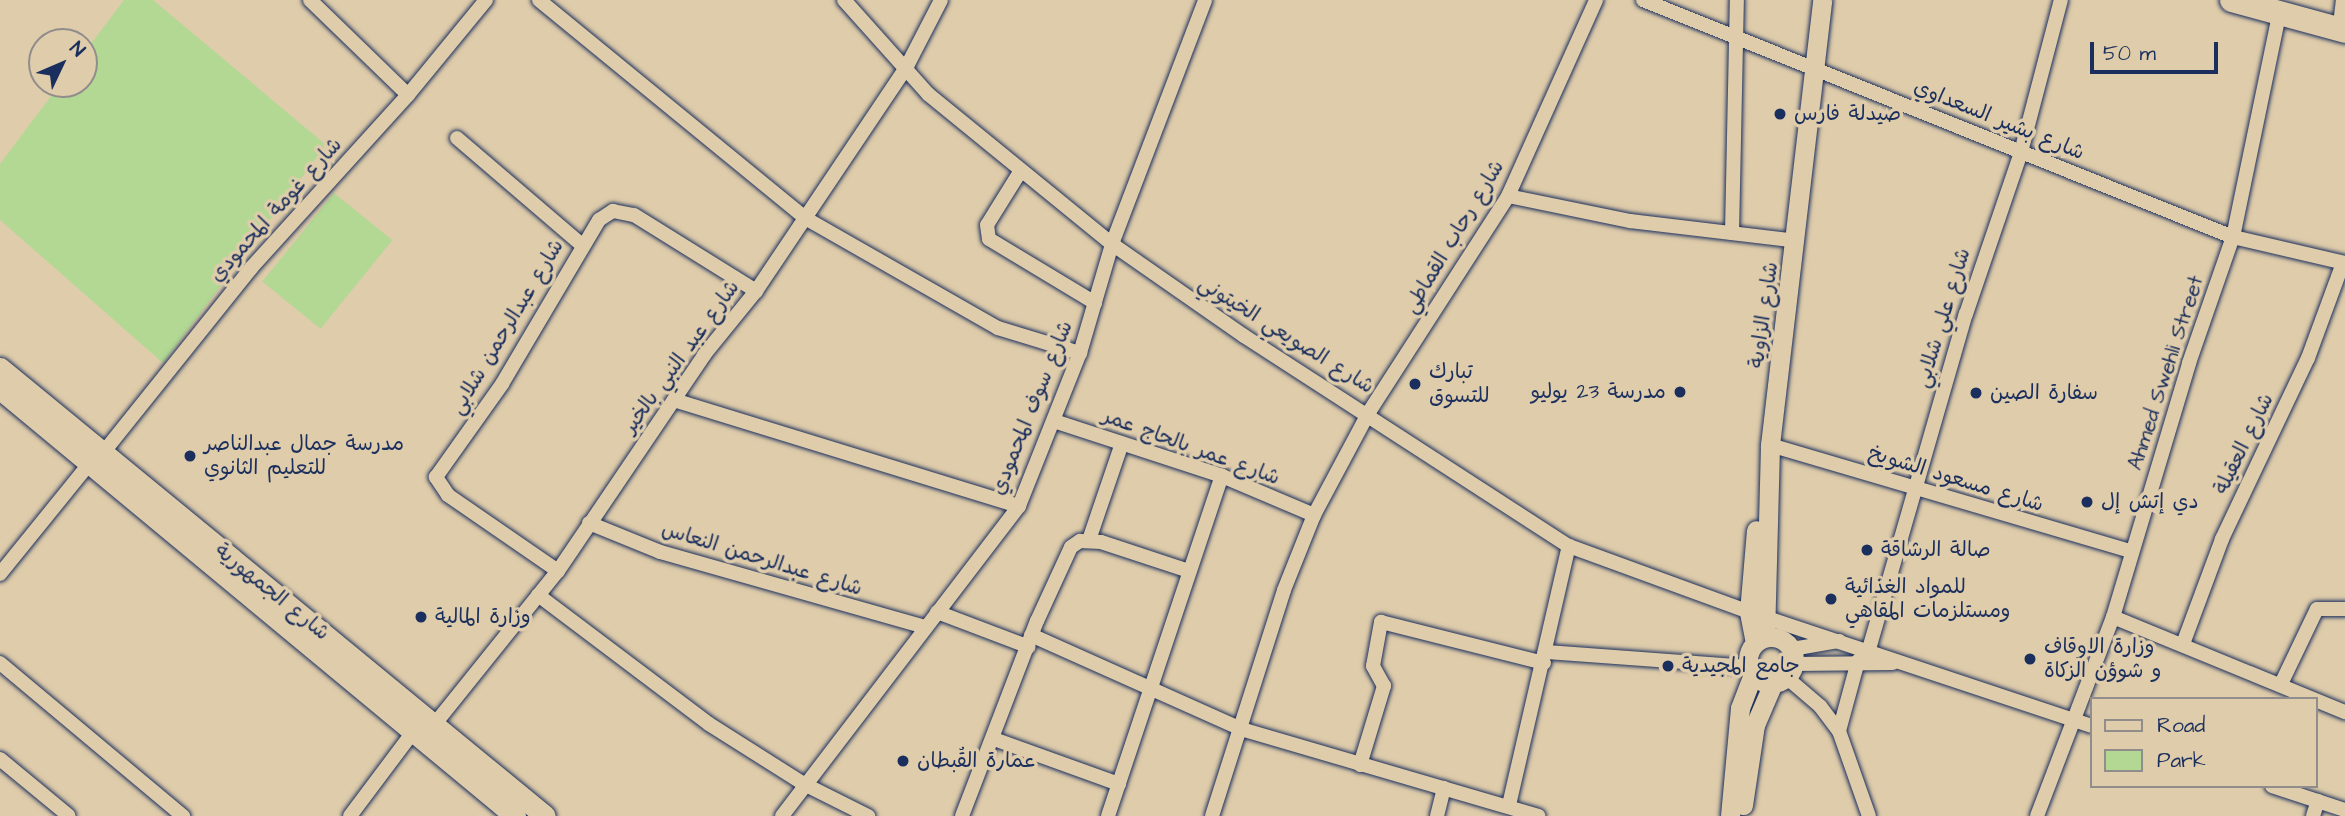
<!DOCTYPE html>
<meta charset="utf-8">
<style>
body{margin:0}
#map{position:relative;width:2345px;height:816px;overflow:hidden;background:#dfccaa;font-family:"Architects Daughter","Playpen Sans Arabic",sans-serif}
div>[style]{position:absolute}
.green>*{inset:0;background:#b2d894;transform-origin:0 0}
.roads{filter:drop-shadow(0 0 2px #1b2f5e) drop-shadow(0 0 2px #1b2f5e)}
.street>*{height:14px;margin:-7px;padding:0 7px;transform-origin:7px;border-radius:7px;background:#dfccaa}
.secondary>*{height:19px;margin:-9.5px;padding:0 9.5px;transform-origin:9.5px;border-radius:9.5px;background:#dfccaa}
.secondary>.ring{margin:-9.5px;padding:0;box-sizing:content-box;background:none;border:19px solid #dfccaa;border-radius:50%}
.primary>*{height:21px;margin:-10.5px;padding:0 10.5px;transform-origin:10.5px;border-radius:10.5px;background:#dfccaa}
.highway>*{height:24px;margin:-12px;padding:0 12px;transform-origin:12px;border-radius:12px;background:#dfccaa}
.dots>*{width:19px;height:19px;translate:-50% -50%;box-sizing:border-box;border:4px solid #dfccaa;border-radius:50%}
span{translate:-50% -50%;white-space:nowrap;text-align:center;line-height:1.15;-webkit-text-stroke:7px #dfccaa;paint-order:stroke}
.poi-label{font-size:21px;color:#1b2f5e}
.left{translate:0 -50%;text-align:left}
.right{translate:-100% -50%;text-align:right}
.street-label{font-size:21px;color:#1b2f5e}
.legend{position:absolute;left:2090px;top:697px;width:228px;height:91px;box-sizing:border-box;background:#dfccaa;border:2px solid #918d8c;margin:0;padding:9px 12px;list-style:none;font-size:21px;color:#1b2f5e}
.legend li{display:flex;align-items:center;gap:14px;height:35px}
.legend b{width:35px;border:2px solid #918d8c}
.north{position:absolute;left:28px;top:28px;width:70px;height:70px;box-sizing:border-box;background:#dfccaa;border:2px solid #918d8c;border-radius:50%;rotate:46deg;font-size:19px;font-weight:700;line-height:28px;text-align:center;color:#1b2f5e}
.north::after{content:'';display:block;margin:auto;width:24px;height:32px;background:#1b2f5e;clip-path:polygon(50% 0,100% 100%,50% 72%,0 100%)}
.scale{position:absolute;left:2090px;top:42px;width:128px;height:32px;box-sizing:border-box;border:4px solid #1b2f5e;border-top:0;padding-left:9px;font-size:21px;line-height:24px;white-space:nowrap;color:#1b2f5e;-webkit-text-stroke:5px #dfccaa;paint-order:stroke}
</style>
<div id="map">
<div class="green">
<div style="clip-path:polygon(124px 0,153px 0,326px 145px,163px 363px,0 220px,0 164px,60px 84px,84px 84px,84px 53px)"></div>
<div style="left:334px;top:193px;width:75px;height:114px;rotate:39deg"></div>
</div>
<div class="roads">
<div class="street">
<div style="left:310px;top:0;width:136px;rotate:44.1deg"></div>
<div style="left:539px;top:0;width:344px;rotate:39.3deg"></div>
<div style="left:805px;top:218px;width:222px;rotate:29.7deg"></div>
<div style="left:998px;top:328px;width:86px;rotate:17deg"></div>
<div style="left:844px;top:0;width:126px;rotate:48.2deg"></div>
<div style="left:928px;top:94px;width:237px;rotate:39.2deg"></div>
<div style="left:1112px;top:244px;width:161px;rotate:34.9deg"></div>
<div style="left:1244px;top:336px;width:387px;rotate:32.9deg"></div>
<div style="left:1569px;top:546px;width:192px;rotate:20.1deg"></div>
<div style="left:1749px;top:612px;width:360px;rotate:18.4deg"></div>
<div style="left:1643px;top:0;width:636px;rotate:21.89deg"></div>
<div style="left:2233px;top:237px;width:115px;rotate:13.1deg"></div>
<div style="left:2341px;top:16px;width:16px;rotate:-83deg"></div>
<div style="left:457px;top:138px;width:165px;rotate:40.6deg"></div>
<div style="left:1020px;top:172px;width:62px;rotate:121.9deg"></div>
<div style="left:987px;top:225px;width:14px;rotate:82deg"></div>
<div style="left:989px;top:239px;width:124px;rotate:31.1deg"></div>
<div style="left:1508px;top:196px;width:125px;rotate:11.6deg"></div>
<div style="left:1630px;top:221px;width:168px;rotate:6.8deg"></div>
<div style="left:1732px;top:233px;width:233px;rotate:-88.8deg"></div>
<div style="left:674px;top:400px;width:361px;rotate:17.1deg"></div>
<div style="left:1054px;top:421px;width:177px;rotate:18.1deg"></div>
<div style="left:1222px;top:476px;width:100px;rotate:23deg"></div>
<div style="left:1770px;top:445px;width:376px;rotate:16.4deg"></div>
<div style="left:103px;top:453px;width:237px;rotate:-51.3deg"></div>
<div style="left:251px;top:268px;width:234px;rotate:-47.8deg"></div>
<div style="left:408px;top:95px;width:123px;rotate:-50.6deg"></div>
<div style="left:589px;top:523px;width:77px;rotate:22.2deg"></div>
<div style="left:660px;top:552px;width:275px;rotate:15.8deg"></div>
<div style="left:1089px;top:540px;width:102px;rotate:-71.2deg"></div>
<div style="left:558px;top:571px;width:134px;rotate:-145.4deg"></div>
<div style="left:448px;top:495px;width:22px;rotate:-124deg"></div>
<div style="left:436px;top:477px;width:114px;rotate:-54.6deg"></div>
<div style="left:502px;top:384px;width:191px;rotate:-59.4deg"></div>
<div style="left:599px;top:220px;width:17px;rotate:-33deg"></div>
<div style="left:613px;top:211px;width:21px;rotate:11deg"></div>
<div style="left:634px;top:215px;width:144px;rotate:31.9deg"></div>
<div style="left:0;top:574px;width:143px;rotate:-51deg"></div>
<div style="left:538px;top:595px;width:214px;rotate:37deg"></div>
<div style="left:709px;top:724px;width:112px;rotate:32.3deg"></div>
<div style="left:804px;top:784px;width:72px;rotate:26.6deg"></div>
<div style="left:937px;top:612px;width:98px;rotate:20.8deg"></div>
<div style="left:2113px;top:617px;width:251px;rotate:22.3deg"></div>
<div style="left:1031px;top:635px;width:230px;rotate:24.1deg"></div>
<div style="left:1241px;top:729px;width:310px;rotate:16.3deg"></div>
<div style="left:2183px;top:644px;width:112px;rotate:-69.6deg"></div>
<div style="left:2222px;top:539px;width:200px;rotate:-64.6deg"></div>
<div style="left:2308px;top:358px;width:101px;rotate:-69.8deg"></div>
<div style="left:1792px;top:649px;width:48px;rotate:-9.7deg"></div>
<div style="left:1869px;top:649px;width:349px;rotate:-73.9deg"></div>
<div style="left:1966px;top:314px;width:171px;rotate:-71.2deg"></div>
<div style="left:2021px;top:152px;width:157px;rotate:-75.3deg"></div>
<div style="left:1547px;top:652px;width:203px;rotate:4.2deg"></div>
<div style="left:0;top:663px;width:239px;rotate:39.9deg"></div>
<div style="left:1794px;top:664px;width:99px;rotate:-0.6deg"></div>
<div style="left:1786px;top:677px;width:45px;rotate:40.5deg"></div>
<div style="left:1820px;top:706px;width:31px;rotate:53deg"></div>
<div style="left:1839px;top:731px;width:90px;rotate:70.6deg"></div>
<div style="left:2281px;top:684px;width:83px;rotate:-64.4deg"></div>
<div style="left:2317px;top:609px;width:28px"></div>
<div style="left:434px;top:725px;width:198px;rotate:-51.2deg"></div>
<div style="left:558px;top:571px;width:261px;rotate:-55.9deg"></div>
<div style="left:704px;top:355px;width:82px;rotate:-50.9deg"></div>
<div style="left:756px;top:291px;width:271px;rotate:-56.1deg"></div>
<div style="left:907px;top:66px;width:74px;rotate:-62.7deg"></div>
<div style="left:1839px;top:731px;width:73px;rotate:-74.8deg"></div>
<div style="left:994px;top:739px;width:133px;rotate:19.8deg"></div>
<div style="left:0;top:759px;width:89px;rotate:39.6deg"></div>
<div style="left:1360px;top:765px;width:83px;rotate:-73.1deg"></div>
<div style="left:1384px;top:686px;width:23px;rotate:-119deg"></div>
<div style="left:1373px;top:666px;width:45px;rotate:-79.7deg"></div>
<div style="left:1381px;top:622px;width:168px;rotate:14.1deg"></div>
<div style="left:2272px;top:786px;width:77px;rotate:18.2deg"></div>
<div style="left:1509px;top:805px;width:266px;rotate:-77deg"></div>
<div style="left:350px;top:816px;width:105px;rotate:-53.1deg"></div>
<div style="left:782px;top:816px;width:390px;rotate:-52.6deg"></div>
<div style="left:1019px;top:506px;width:165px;rotate:-68.3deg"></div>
<div style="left:1080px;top:353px;width:114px;rotate:-73.6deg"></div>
<div style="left:1112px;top:244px;width:261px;rotate:-69.1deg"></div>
<div style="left:962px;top:816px;width:209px;rotate:-69deg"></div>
<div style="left:1037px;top:621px;width:81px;rotate:-65.3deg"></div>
<div style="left:1071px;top:547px;width:11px;rotate:-34deg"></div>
<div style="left:1080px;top:541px;width:21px;rotate:3deg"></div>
<div style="left:1101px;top:542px;width:93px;rotate:18.2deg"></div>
<div style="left:1108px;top:816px;width:359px;rotate:-71.5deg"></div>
<div style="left:1212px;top:816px;width:237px;rotate:-72.3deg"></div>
<div style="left:1284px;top:590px;width:81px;rotate:-68.2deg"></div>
<div style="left:1314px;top:515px;width:117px;rotate:-61.9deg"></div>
<div style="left:1369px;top:412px;width:257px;rotate:-57.2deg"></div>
<div style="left:1508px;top:196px;width:215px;rotate:-65.8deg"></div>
<div style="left:1437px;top:816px;width:29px;rotate:-76deg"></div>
<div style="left:2037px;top:816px;width:213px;rotate:-69.1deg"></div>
<div style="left:2113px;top:617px;width:265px;rotate:-73.3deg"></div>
<div style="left:2189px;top:363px;width:133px;rotate:-70.8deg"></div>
<div style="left:2233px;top:237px;width:227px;rotate:-78.3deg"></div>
<div style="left:2313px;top:816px;width:16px;rotate:-72deg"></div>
</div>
<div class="secondary">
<div class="ring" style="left:1748px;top:637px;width:27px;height:27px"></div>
<div style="left:1765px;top:637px;width:192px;rotate:-88.5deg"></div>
<div style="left:1770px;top:445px;width:448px;rotate:-83.3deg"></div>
<div style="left:1755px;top:643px;width:32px;rotate:-101deg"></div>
<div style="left:1749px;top:612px;width:82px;rotate:-85.1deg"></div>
<div style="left:1743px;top:805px;width:81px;rotate:-81.5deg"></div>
<div style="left:1755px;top:725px;width:46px;rotate:-66.8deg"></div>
<div style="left:1730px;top:816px;width:108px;rotate:-84.7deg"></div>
<div style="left:1740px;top:708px;width:36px;rotate:-69deg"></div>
</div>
<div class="primary">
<div style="left:0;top:368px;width:705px;rotate:39.42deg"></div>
<div style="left:0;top:389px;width:669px;rotate:39.66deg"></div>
</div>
<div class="highway">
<div style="left:2232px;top:0;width:117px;rotate:15.3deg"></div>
</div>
</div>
<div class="dots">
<div style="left:1780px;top:114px;background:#1b2f5e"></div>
<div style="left:1415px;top:384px;background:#1b2f5e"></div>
<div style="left:1680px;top:392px;background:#1b2f5e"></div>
<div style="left:1976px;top:393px;background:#1b2f5e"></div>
<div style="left:190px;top:456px;background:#1b2f5e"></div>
<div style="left:2087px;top:502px;background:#1b2f5e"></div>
<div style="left:1867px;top:550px;background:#1b2f5e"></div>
<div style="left:1831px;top:599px;background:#1b2f5e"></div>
<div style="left:421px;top:617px;background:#1b2f5e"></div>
<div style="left:2030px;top:659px;background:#1b2f5e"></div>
<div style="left:1668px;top:666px;background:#1b2f5e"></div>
<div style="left:903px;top:761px;background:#1b2f5e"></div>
</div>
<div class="poi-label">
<span class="left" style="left:1794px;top:114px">صيدلة فارس</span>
<span class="left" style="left:1429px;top:384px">تبارك<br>للتسوق</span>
<span class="right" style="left:1666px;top:392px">مدرسة 23 يوليو</span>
<span class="left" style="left:1990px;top:393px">سفارة الصين</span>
<span class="left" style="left:204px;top:456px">مدرسة جمال عبدالناصر<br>للتعليم الثانوي</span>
<span class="left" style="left:2101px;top:502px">دي إتش إل</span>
<span class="left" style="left:1881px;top:550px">صالة الرشاقة</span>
<span class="left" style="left:1845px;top:599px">للمواد الغذائية<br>ومستلزمات المقاهي</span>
<span class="left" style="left:435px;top:617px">وزارة المالية</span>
<span class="left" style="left:2044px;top:659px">وزارة الاوقاف<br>و شوؤن الزكاة</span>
<span class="left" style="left:1682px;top:666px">جامع المجيدية</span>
<span class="left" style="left:917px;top:761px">عمارة القُبطان</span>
</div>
<div class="street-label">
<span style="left:1999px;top:120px;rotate:22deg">شارع بشير السعداوي</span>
<span style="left:276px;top:210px;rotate:-48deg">شارع غومة المحمودي</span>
<span style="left:1454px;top:237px;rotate:-59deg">شارع رحاب القماطي</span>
<span style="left:1764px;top:315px;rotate:-82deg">شارع الزاوية</span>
<span style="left:1943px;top:318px;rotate:-73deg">شارع علي شلابي</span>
<span style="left:507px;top:327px;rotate:-59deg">شارع عبدالرحمن شلابي</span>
<span style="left:1286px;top:335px;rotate:32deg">شارع الصويعي الخيتوني</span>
<span style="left:681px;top:357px;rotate:-54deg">شارع عبد النبي بالخير</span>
<span style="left:2166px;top:373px;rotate:-72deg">Ahmed Swehli Street</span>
<span style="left:1032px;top:408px;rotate:-68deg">شارع سوف المحمودي</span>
<span style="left:2244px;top:444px;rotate:-64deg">شارع العقيلة</span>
<span style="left:1191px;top:447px;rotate:20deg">شارع عمر بالحاج عمر</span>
<span style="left:1956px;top:479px;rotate:17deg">شارع مسعود الشويخ</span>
<span style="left:762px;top:559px;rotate:17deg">شارع عبدالرحمن النعاس</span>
<span style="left:272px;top:592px;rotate:39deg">شارع الجمهورية</span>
</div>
<ul class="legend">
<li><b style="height:9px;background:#dfccaa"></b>Road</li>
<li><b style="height:19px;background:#b2d894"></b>Park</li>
</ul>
<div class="north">N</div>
<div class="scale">50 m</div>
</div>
